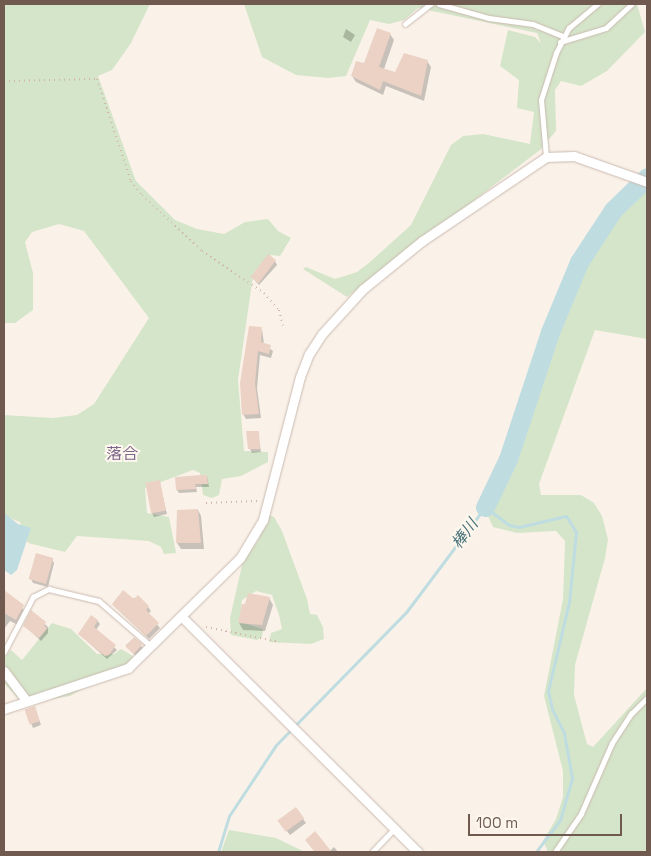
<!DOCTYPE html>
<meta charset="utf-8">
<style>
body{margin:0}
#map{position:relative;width:651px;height:856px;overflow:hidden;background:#faf2e9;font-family:"Space Grotesk","Noto Sans JP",sans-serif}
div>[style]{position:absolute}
.green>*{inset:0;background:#d5e5c9}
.water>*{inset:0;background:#bfdde1}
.shadow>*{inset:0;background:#0003;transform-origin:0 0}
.stream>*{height:3px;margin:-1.5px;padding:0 1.5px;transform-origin:1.5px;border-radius:1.5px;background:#bfdde1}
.river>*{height:19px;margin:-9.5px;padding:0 9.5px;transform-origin:9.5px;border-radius:9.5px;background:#bfdde1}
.building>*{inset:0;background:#ebd2c4;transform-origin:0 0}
.path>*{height:2px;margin-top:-1px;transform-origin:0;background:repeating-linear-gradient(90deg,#d0b5a7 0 1px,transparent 0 5px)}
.roads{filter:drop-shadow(0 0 1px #cabab0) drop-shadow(0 0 1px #cabab0)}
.lane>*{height:4.5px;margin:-2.25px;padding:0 2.25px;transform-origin:2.25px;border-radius:2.25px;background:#fff}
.street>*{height:9px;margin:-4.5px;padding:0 4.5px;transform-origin:4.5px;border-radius:4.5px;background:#fff}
span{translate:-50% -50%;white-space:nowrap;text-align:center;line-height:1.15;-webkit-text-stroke:4px #fdf7ee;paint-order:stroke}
.neighbourhood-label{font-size:16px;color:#7e678c}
.water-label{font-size:16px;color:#49747a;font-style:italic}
.frame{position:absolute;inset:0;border:5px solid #705a50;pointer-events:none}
.scale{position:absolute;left:468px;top:814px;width:154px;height:22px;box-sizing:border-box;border:2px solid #705a50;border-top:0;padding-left:6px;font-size:15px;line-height:18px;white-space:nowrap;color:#705a50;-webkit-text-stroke:4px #fdf7ee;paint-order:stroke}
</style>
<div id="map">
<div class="green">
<div style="clip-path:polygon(4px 4px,150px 4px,131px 43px,112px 70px,98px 76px,136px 181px,175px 220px,197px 229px,224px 234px,245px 222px,268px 219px,278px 231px,291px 238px,280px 256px,271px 255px,253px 276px,238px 380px,244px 451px,268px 452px,268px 462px,241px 476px,222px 479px,219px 495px,212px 498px,203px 495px,200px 473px,193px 470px,145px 488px,147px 513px,169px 517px,176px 553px,164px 554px,161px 547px,149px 541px,77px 536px,65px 552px,28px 543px,20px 522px,4px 516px,4px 415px,53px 418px,77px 415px,94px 404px,149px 318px,84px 231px,59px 224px,32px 232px,25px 242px,33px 273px,33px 310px,15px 323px,4px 323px)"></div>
<div style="clip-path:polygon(244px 4px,637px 4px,645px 32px,607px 71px,581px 86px,561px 81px,555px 90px,556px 131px,540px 150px,347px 297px,303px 269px,306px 267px,335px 279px,357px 272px,370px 262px,411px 225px,451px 145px,463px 136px,483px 134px,530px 144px,534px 112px,517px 108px,519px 80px,500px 66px,508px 30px,535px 37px,541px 43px,537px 33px,418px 8px,404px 20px,389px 24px,370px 20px,346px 76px,328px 78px,296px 75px,262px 57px)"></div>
<div style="clip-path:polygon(629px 183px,647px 188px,647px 339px,595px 330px,539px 484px,541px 495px,581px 495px,594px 503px,602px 516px,608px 539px,605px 558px,575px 665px,574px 695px,587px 744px,593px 747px,647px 688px,647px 852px,548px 852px,543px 841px,556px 819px,563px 797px,563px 771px,544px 696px,563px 599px,565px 541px,556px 531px,517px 533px,493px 527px,483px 505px,516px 422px,548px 321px,560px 291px,594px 233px)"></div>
<div style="clip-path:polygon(268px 515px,274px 517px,282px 531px,307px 599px,310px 614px,317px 615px,323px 627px,324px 639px,311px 644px,269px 642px,271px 633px,282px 629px,279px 615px,272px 595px,256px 591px,242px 600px,240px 622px,263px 629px,262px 637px,257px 640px,231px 635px,230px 618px,243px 561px,258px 541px)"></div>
<div style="clip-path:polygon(52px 623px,71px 629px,97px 654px,114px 654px,121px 649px,133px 656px,132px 661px,70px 696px,23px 704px,4px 683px,4px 658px,11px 650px,22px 660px)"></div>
<div style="clip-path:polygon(229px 830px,276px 838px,305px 852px,221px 852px)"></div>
</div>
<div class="water">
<div style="clip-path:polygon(4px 513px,18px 524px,31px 528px,17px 570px,11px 575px,4px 570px)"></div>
</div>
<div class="shadow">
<div style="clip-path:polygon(346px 29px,355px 35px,351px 42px,343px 37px)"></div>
<div style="clip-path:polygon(390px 34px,394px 40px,384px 69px,396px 73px,427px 61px,431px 67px,424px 101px,386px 86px,383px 95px,356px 82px,352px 76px)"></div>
<div style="clip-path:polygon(275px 261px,277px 265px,259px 285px,251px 276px)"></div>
<div style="clip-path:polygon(262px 329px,264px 344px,273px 351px,271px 358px,260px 355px,257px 388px,261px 418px,246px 419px,243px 414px)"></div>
<div style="clip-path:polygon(258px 432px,261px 452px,252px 453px,250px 449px)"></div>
<div style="clip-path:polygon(207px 476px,209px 487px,196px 487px,197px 492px,179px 493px,177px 490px)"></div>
<div style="clip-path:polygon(159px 481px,167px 514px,154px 517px,152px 513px)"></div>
<div style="clip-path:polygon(198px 510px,201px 516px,204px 549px,181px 549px,177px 543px)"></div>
<div style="clip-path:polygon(52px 559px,54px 563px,48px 587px,33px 583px,31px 579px)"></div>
<div style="clip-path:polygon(5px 592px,27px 613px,20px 626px,10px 621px,4px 629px)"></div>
<div style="clip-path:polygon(138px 597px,148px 607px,151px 611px,148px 614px,160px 628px,149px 639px,113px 605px)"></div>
<div style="clip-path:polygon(269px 598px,273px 605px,265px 631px,243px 630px,239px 623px,243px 605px)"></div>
<div style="clip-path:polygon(31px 612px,48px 627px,48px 633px,41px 641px,24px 625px)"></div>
<div style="clip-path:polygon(97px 620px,100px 624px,96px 630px,117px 650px,107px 659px,79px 634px)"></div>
<div style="left:134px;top:638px;width:15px;height:11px;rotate:48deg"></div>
<div style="clip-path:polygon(26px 710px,36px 711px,41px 725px,33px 728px)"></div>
<div style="clip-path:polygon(296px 809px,306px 823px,290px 835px,282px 825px)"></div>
<div style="clip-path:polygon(306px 840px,330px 851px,334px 847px,338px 852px,315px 852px)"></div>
</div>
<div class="stream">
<div style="left:218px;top:852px;width:38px;rotate:-73deg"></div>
<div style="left:229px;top:816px;width:85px;rotate:-56.5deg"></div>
<div style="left:276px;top:745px;width:187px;rotate:-45.6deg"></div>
<div style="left:407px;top:611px;width:130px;rotate:-53.1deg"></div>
<div style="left:485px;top:507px;width:30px;rotate:37deg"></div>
<div style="left:509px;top:525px;width:10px;rotate:11deg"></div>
<div style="left:519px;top:527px;width:48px;rotate:-13.2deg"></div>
<div style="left:566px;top:516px;width:19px;rotate:58deg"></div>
<div style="left:576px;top:532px;width:70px;rotate:95.7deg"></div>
<div style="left:569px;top:602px;width:91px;rotate:103.3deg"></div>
<div style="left:548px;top:691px;width:18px;rotate:77deg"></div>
<div style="left:552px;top:709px;width:27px;rotate:63deg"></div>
<div style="left:564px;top:733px;width:46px;rotate:79.9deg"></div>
<div style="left:572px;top:778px;width:44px;rotate:105.9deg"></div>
<div style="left:560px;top:820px;width:40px;rotate:127deg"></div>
</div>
<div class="river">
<div style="left:485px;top:507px;width:53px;rotate:-64.4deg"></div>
<div style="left:508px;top:459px;width:134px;rotate:-71.7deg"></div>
<div style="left:550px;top:332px;width:76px;rotate:-67.5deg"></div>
<div style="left:579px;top:262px;width:62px;rotate:-56.8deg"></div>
<div style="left:613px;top:210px;width:47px;rotate:-44.1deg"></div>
</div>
<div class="building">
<div style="clip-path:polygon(377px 28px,391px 33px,379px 67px,395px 72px,404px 53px,428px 60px,421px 96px,383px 81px,380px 90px,351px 76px,356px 61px,364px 63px)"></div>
<div style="left:268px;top:254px;width:10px;height:29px;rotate:37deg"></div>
<div style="clip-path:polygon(249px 326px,262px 327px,261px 342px,271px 345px,269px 354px,258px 351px,255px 383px,259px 414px,242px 415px,240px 383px)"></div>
<div style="clip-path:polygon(246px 431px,259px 431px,260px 449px,248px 449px)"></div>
<div style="clip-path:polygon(202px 475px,207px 475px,208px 484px,195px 484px,196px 489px,176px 490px,175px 477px)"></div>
<div style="left:160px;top:480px;width:31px;height:15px;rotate:79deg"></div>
<div style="clip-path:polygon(198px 509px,201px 543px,176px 543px,177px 510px)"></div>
<div style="left:36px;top:553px;width:18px;height:27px;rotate:16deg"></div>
<div style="clip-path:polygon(4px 590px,24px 605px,16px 620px,4px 613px)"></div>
<div style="clip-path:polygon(123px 590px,134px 599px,138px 595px,149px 606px,146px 610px,159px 623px,146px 636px,112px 604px)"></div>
<div style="clip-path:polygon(248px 593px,270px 597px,262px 625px,238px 623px,242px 604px,245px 604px)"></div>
<div style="clip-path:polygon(31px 610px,46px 622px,44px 626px,47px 628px,39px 638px,23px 626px)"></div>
<div style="clip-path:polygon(91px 615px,98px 620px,94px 627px,116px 645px,109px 655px,105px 656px,78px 634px)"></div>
<div style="left:134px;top:637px;width:11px;height:13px;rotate:41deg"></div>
<div style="left:35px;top:706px;width:16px;height:11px;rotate:72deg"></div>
<div style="left:296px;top:807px;width:14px;height:23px;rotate:54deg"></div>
<div style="clip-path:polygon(315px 831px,332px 852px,315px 852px,305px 840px)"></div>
</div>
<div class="path">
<div style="left:4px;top:81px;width:93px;rotate:-1.2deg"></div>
<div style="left:97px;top:79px;width:108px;rotate:71.6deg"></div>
<div style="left:131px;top:181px;width:18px;rotate:52deg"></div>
<div style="left:142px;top:195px;width:82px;rotate:43deg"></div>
<div style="left:202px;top:251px;width:75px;rotate:34.1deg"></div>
<div style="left:264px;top:293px;width:23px;rotate:49deg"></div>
<div style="left:279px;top:310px;width:16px;rotate:76deg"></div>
<div style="left:206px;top:503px;width:52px;rotate:-2.2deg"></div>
<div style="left:206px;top:627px;width:75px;rotate:11.6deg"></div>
</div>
<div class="roads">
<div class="lane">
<div style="left:439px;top:4px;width:52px;rotate:15.6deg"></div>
<div style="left:489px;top:18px;width:44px;rotate:7.8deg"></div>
<div style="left:533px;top:24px;width:32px;rotate:22deg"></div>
<div style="left:405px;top:24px;width:33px;rotate:-38deg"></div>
<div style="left:560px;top:42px;width:48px;rotate:-16.9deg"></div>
<div style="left:606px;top:28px;width:35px;rotate:-43deg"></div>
<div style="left:546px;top:157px;width:57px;rotate:-95deg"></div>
<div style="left:541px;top:100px;width:49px;rotate:-72.3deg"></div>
<div style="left:556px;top:53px;width:28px;rotate:-63deg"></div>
<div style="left:569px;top:28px;width:38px;rotate:-40deg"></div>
<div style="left:4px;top:652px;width:62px;rotate:-62.2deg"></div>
<div style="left:33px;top:597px;width:18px;rotate:-27deg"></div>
<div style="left:49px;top:589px;width:51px;rotate:13.5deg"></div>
<div style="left:99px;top:601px;width:69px;rotate:40.9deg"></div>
<div style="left:372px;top:852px;width:32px;rotate:-46deg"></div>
<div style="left:555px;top:852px;width:46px;rotate:-55.6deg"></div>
<div style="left:581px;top:814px;width:77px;rotate:-66.4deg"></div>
<div style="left:612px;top:743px;width:35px;rotate:-57deg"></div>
<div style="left:631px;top:714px;width:23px;rotate:-45deg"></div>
</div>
<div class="street">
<div style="left:182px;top:617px;width:333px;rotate:44.9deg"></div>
<div style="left:4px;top:671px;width:36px;rotate:53deg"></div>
<div style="left:4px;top:709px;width:131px;rotate:-18.3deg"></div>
<div style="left:128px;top:668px;width:157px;rotate:-44.5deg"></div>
<div style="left:240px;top:558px;width:44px;rotate:-58.8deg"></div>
<div style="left:263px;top:520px;width:148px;rotate:-75.5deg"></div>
<div style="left:300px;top:377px;width:25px;rotate:-69deg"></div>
<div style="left:309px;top:354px;width:24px;rotate:-57deg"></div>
<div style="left:322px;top:334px;width:61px;rotate:-47.7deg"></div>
<div style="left:363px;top:289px;width:76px;rotate:-39.1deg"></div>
<div style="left:422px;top:241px;width:150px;rotate:-34.1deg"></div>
<div style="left:546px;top:157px;width:28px;rotate:-2deg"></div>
<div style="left:574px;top:156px;width:77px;rotate:19.6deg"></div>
</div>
</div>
<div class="neighbourhood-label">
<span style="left:122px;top:454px">落合</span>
</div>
<div class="water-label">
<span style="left:465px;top:534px;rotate:-53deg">棒川</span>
</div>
<div class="frame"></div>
<div class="scale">100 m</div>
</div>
